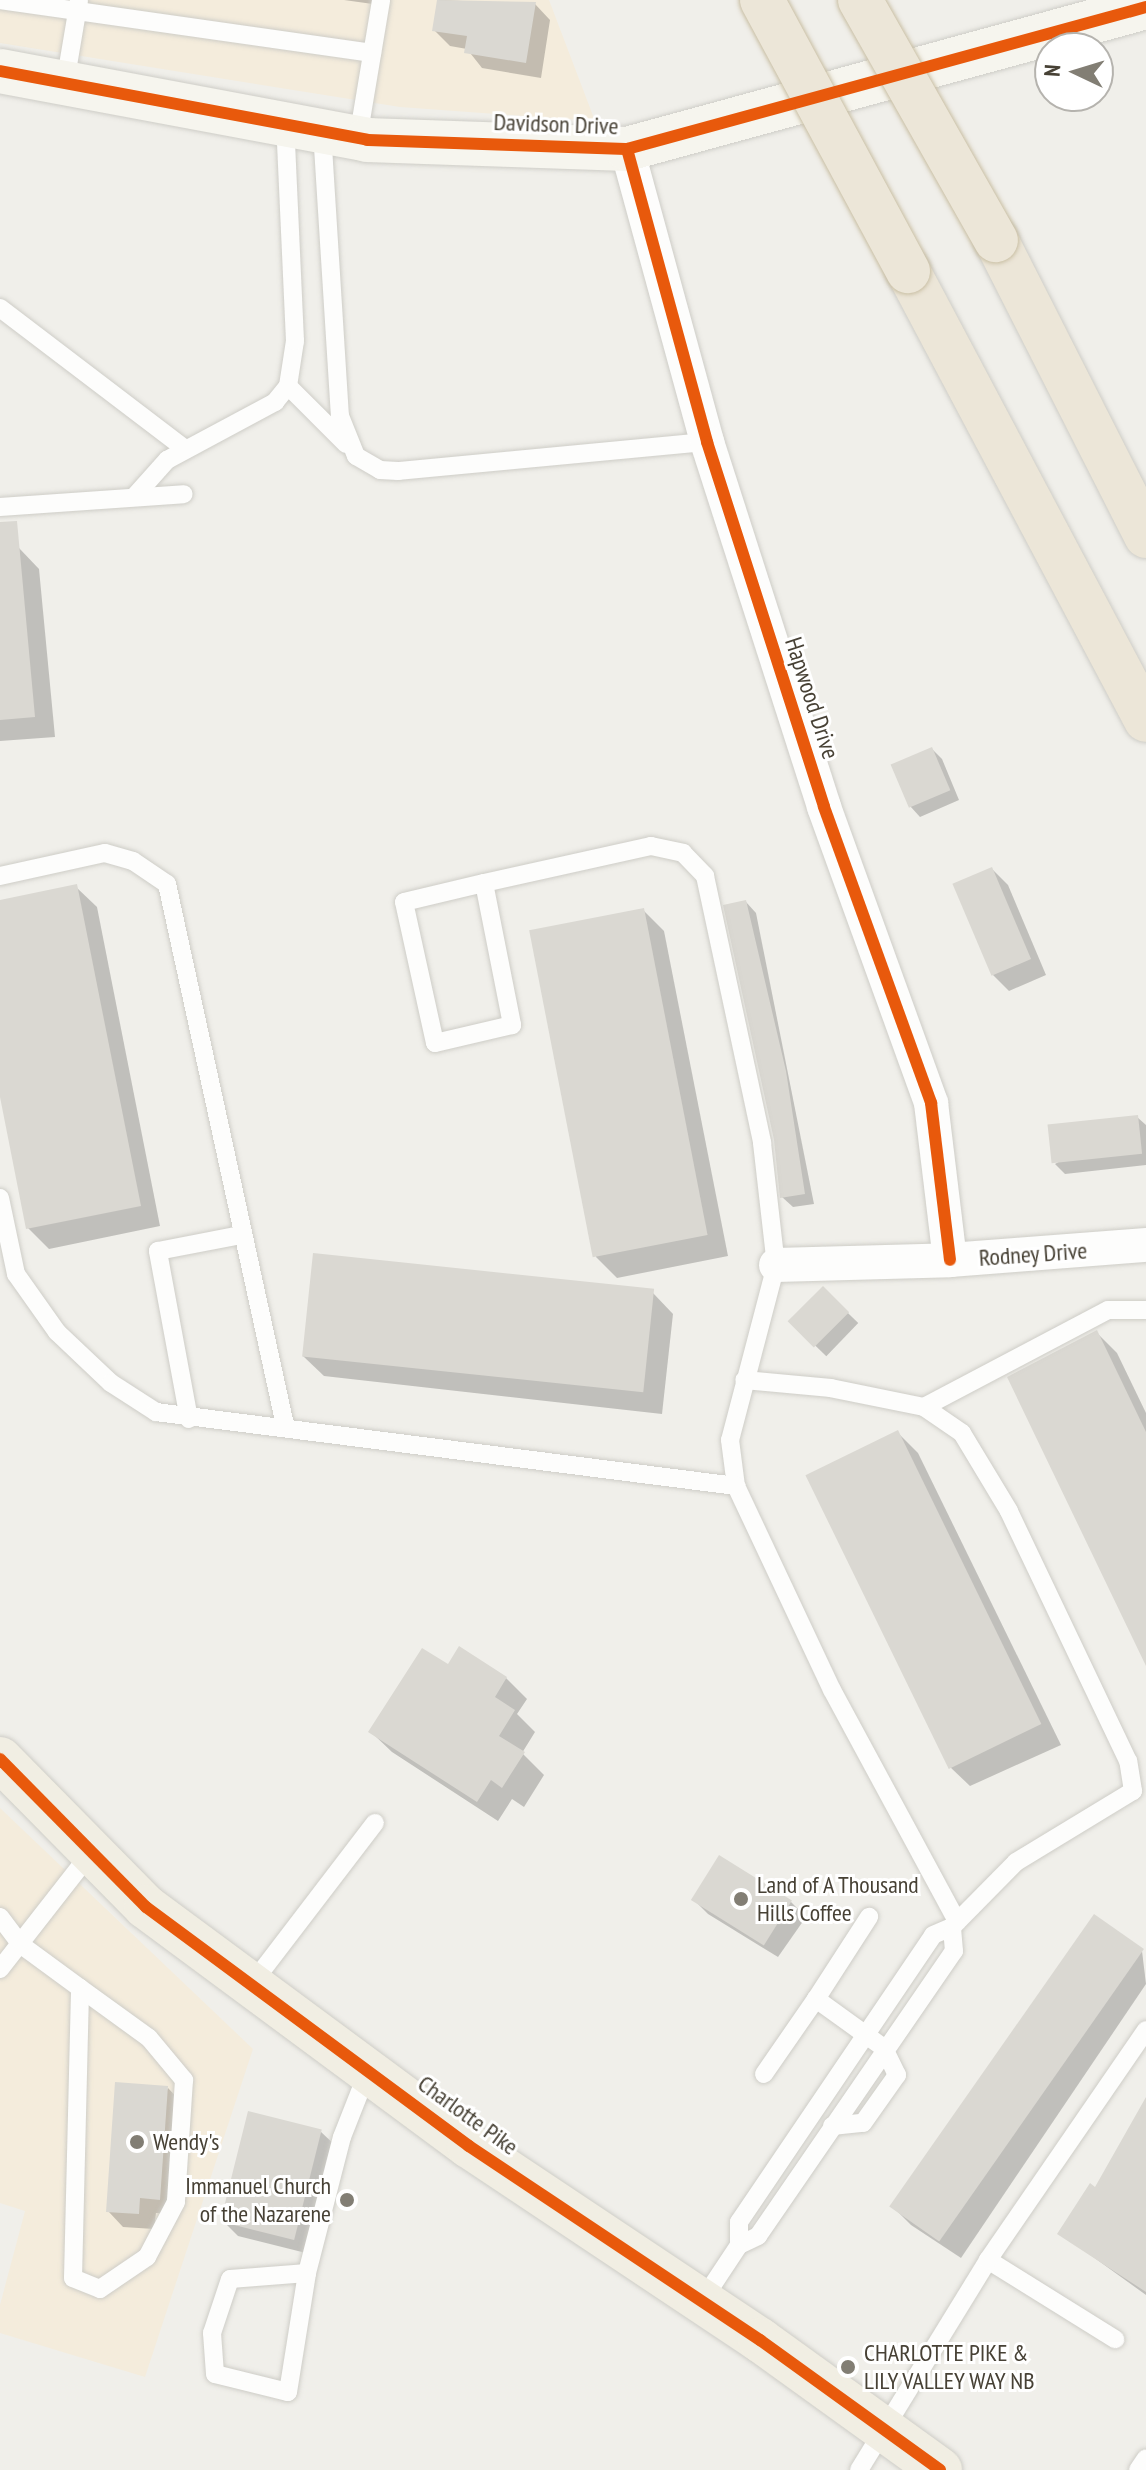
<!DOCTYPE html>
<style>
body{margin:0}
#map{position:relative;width:1146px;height:2470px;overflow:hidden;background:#f0efea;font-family:"PT Sans Narrow",sans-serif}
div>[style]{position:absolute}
.commercial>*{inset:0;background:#f4ecdc}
.shadow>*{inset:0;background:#0003;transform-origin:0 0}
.building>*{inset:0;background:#dad8d2;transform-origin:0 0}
.roads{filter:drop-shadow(0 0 2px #cecdc7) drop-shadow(0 0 2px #cecdc7)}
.lane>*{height:18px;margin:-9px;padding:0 9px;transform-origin:9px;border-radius:9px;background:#fdfdfc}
.street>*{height:34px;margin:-17px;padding:0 17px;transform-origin:17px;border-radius:17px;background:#fdfdfc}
.secondary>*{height:44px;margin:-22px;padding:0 22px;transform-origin:22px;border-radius:22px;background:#f6f5ee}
.primary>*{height:44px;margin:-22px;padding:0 22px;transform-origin:22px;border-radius:22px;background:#f1eee3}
.highway>*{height:44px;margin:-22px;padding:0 22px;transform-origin:22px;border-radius:22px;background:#ece6d8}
.bridges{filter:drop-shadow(0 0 2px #c9bfa4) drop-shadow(0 0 2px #c9bfa4)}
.highway-bridge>*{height:44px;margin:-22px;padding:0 22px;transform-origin:22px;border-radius:22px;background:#ece6d8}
.cycleway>*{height:12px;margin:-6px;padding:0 6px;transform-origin:6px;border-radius:6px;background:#e8590c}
.dots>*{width:22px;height:22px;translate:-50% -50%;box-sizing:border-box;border:4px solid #fff;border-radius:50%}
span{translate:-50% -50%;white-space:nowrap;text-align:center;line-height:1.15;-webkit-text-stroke:6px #fff;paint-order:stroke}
.street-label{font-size:24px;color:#474135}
.poi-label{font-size:24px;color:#474135}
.left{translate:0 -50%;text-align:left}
.right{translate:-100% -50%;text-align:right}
.north{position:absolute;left:1034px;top:32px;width:80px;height:80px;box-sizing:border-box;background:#fff;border:2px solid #b5b3ae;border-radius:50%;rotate:274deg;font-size:22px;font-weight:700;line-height:32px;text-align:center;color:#474135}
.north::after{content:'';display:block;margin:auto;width:28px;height:36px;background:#827e74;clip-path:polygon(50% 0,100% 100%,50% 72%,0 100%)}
</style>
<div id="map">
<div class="commercial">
<div style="clip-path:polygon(0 0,549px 0,595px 121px,400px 107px,0 43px)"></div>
<div style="clip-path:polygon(0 1808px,253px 2049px,145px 2377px,0 2333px,0 2305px,25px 2211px,0 2203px)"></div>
</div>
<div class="shadow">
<div style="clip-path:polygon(344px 0,388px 0,387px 6px)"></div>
<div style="clip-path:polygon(439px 0,535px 4px,550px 20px,541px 78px,482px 68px,467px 49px,450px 46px,434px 30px)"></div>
<div style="clip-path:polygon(19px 548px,39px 569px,55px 737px,0 741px,0 550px)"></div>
<div style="clip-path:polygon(932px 749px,942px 759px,959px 800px,920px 817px,910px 806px,893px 765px)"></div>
<div style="clip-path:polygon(992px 869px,1008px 885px,1046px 975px,1009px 991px,993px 975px)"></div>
<div style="clip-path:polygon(76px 887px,97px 907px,160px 1226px,49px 1249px,28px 1228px,0 1086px,0 902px)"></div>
<div style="clip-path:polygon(746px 902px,756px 913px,814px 1204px,793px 1207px,782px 1197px)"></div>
<div style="clip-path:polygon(643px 910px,664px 931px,728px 1256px,617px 1278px,596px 1257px)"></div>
<div style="clip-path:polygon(1137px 1117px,1146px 1125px,1146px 1165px,1065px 1174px,1055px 1164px)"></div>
<div style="left:823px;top:1289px;width:49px;height:46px;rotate:44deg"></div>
<div style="clip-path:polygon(653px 1293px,673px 1314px,662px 1414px,324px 1376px,303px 1356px)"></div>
<div style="clip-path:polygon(1096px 1332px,1117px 1353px,1146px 1413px,1146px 1662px)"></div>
<div style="clip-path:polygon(897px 1432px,918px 1453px,1061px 1745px,970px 1786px,949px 1766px)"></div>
<div style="clip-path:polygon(448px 1667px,506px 1678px,527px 1699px,517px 1714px,535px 1732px,522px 1753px,544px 1775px,524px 1807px,512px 1799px,498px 1821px,392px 1752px,371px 1732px)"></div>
<div style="clip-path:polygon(692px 1898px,790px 1901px,806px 1917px,778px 1957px,708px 1914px)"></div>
<div style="clip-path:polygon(1142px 1951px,1146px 1984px,961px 2258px,911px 2225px,895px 2209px)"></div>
<div style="clip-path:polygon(168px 2088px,183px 2104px,176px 2214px,156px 2213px,154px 2229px,123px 2227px,108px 2211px)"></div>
<div style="clip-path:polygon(1146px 2101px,1146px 2295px,1060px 2233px,1095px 2189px)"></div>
<div style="clip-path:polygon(320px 2131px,336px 2146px,310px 2254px,238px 2236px,222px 2220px)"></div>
</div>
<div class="building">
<div style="clip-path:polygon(437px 0,536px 2px,526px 63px,464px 53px,467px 36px,432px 31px)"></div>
<div style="clip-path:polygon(17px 521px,35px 717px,0 720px,0 522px)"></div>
<div style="left:932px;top:747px;width:47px;height:45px;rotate:67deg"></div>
<div style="left:992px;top:867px;width:100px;height:43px;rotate:67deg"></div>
<div style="clip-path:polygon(77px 884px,141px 1206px,26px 1229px,0 1097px,0 900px)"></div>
<div style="clip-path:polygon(746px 900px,786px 1071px,805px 1194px,780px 1198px,774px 1140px,723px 905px)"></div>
<div style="left:644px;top:908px;width:333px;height:117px;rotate:79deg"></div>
<div style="left:1138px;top:1115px;width:39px;height:91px;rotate:84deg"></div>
<div style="left:313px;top:1253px;width:343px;height:104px;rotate:6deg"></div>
<div style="left:823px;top:1286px;width:37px;height:50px;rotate:45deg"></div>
<div style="clip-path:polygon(1097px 1330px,1146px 1432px,1146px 1666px,1007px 1377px)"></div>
<div style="left:898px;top:1430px;width:327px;height:103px;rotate:64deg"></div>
<div style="clip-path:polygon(459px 1646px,507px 1677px,495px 1697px,515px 1710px,499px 1736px,525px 1752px,502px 1788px,491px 1780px,477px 1802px,368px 1732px,422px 1648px,448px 1664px)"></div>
<div style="left:719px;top:1855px;width:86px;height:53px;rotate:32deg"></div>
<div style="left:1094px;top:1914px;width:61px;height:357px;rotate:35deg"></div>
<div style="clip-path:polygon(115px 2082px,168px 2086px,160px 2200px,140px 2198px,139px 2214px,106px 2212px)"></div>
<div style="clip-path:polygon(1146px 2097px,1146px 2292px,1057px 2234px,1090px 2183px,1095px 2187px)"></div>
<div style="left:248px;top:2111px;width:76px;height:114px;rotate:14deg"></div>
</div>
<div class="roads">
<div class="lane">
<div style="left:0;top:0;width:376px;rotate:8.1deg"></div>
<div style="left:65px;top:83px;width:84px;rotate:-80.4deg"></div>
<div style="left:322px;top:131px;width:286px;rotate:86.4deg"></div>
<div style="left:340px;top:416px;width:43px;rotate:68.2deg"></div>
<div style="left:356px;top:456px;width:28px;rotate:30deg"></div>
<div style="left:380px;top:470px;width:18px;rotate:3deg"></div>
<div style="left:398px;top:471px;width:310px;rotate:-5.4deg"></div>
<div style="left:358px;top:138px;width:140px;rotate:-80.5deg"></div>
<div style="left:0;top:308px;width:233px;rotate:37.3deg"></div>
<div style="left:288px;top:386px;width:82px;rotate:45deg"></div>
<div style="left:134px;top:497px;width:50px;rotate:-48.3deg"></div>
<div style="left:167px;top:460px;width:123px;rotate:-28.2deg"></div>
<div style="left:275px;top:402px;width:21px;rotate:-51deg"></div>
<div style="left:288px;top:386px;width:46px;rotate:-81.2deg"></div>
<div style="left:295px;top:341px;width:217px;rotate:-92.6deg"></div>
<div style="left:0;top:507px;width:184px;rotate:-4deg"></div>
<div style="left:0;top:876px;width:107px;rotate:-12.4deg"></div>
<div style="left:105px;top:853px;width:29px;rotate:16deg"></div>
<div style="left:133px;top:861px;width:41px;rotate:34.1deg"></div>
<div style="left:167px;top:884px;width:554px;rotate:77.7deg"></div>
<div style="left:484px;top:883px;width:145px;rotate:78.8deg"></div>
<div style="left:512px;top:1025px;width:79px;rotate:166.8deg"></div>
<div style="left:435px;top:1043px;width:144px;rotate:-102.4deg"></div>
<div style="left:404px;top:902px;width:82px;rotate:-13.4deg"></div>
<div style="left:484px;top:883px;width:171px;rotate:-12.5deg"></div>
<div style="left:651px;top:846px;width:33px;rotate:12deg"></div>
<div style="left:683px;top:853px;width:32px;rotate:46deg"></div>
<div style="left:705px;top:876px;width:273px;rotate:77.9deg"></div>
<div style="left:762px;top:1143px;width:123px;rotate:83.5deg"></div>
<div style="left:776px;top:1265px;width:181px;rotate:104.7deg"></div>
<div style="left:730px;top:1440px;width:46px;rotate:82.6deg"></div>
<div style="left:736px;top:1486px;width:225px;rotate:64.8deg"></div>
<div style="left:832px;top:1690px;width:263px;rotate:61.6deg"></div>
<div style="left:0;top:1198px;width:78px;rotate:78.1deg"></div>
<div style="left:16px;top:1274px;width:71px;rotate:54.7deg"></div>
<div style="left:57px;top:1332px;width:74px;rotate:43.4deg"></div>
<div style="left:111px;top:1383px;width:54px;rotate:32.8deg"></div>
<div style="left:156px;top:1412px;width:585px;rotate:7.27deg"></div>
<div style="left:924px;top:1407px;width:208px;rotate:-27.8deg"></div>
<div style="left:1108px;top:1310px;width:38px"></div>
<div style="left:189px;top:1419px;width:171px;rotate:-100.5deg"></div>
<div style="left:158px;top:1251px;width:85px;rotate:-10.9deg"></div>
<div style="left:0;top:1917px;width:34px;rotate:53deg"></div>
<div style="left:20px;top:1944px;width:74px;rotate:36.3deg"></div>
<div style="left:80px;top:1988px;width:85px;rotate:35.9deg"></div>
<div style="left:149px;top:2038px;width:55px;rotate:50.2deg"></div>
<div style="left:184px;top:2080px;width:122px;rotate:93.8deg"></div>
<div style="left:176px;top:2202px;width:62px;rotate:117.8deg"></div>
<div style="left:147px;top:2257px;width:57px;rotate:145.8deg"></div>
<div style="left:100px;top:2289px;width:29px;rotate:-158deg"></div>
<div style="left:73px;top:2278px;width:290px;rotate:-88.6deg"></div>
<div style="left:0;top:1969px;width:145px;rotate:-52deg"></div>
<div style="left:251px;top:1985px;width:204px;rotate:-52.6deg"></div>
<div style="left:764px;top:2074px;width:91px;rotate:-55.3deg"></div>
<div style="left:832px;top:2126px;width:31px;rotate:-6deg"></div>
<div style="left:863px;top:2123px;width:59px;rotate:-54.7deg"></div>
<div style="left:897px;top:2075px;width:30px;rotate:-116deg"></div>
<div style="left:884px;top:2048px;width:84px;rotate:-144.2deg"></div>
<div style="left:816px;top:1999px;width:98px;rotate:-57.1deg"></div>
<div style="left:739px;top:2245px;width:23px;rotate:-90deg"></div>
<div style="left:739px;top:2222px;width:346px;rotate:-55.9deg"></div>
<div style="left:933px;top:1935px;width:21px;rotate:-23deg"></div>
<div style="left:952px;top:1927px;width:91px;rotate:-45.4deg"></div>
<div style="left:1016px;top:1862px;width:137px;rotate:-31.3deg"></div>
<div style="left:1133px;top:1791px;width:30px;rotate:-99deg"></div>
<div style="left:1128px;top:1761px;width:277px;rotate:-115.5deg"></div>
<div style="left:1009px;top:1511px;width:91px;rotate:-121.1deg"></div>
<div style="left:962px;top:1433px;width:46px;rotate:-145.6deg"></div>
<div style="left:924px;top:1407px;width:95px;rotate:-168.5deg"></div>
<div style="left:831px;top:1388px;width:87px;rotate:-174.7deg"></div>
<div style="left:988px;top:2260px;width:150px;rotate:31.9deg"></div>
<div style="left:307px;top:2273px;width:77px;rotate:175.5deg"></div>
<div style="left:230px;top:2279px;width:57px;rotate:108.4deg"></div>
<div style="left:212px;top:2333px;width:41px;rotate:85.8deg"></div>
<div style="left:215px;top:2374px;width:75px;rotate:13.9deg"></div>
<div style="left:288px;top:2392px;width:121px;rotate:-80.9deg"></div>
<div style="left:307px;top:2273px;width:140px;rotate:-75.6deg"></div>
<div style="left:342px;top:2137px;width:71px;rotate:-68.5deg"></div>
<div style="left:702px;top:2301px;width:67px;rotate:-56.5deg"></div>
<div style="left:739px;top:2245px;width:21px;rotate:-25deg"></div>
<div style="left:758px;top:2236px;width:346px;rotate:-55.5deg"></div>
<div style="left:954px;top:1951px;width:24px;rotate:-95deg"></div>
<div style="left:859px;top:2470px;width:246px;rotate:-58.4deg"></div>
<div style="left:988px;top:2260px;width:279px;rotate:-55.5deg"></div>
<div style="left:1138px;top:2470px;width:14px;rotate:-56deg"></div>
</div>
<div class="street">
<div style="left:627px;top:149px;width:304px;rotate:74.7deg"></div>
<div style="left:707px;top:442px;width:383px;rotate:72.2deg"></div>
<div style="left:824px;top:807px;width:315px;rotate:70.1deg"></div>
<div style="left:931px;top:1103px;width:158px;rotate:83.1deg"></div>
<div style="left:776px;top:1265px;width:174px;rotate:-1.6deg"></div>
<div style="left:950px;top:1260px;width:197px;rotate:-4.4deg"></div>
</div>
<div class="secondary">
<div style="left:0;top:71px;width:373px;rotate:10.6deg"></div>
<div style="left:367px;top:140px;width:260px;rotate:2deg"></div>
<div style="left:627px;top:149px;width:538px;rotate:-15.3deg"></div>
</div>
<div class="primary">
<div style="left:0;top:1759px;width:208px;rotate:45.4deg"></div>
<div style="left:146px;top:1907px;width:402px;rotate:36.5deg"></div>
<div style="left:469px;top:2146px;width:350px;rotate:33.7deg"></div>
<div style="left:760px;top:2340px;width:222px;rotate:35.8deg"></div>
</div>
<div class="highway">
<div style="left:996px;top:240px;width:332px;rotate:63.1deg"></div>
<div style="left:908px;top:271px;width:508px;rotate:62.07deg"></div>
</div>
</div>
<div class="bridges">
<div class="highway-bridge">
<div style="left:762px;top:0;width:308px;rotate:61.7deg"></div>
<div style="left:860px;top:0;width:276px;rotate:60.5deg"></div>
</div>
</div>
<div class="cycleway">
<div style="left:0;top:71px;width:373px;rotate:10.6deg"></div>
<div style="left:367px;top:140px;width:260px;rotate:2deg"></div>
<div style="left:627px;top:149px;width:538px;rotate:-15.3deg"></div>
<div style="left:627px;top:149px;width:304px;rotate:74.7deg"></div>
<div style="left:707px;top:442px;width:383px;rotate:72.2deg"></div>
<div style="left:824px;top:807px;width:315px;rotate:70.1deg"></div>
<div style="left:931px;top:1103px;width:158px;rotate:83.1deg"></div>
<div style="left:0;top:1759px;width:208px;rotate:45.4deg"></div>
<div style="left:146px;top:1907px;width:402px;rotate:36.5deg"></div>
<div style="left:469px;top:2146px;width:350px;rotate:33.7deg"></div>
<div style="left:760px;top:2340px;width:222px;rotate:35.8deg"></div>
</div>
<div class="dots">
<div style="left:741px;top:1899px;background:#827e74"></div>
<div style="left:137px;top:2142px;background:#827e74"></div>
<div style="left:347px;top:2200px;background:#827e74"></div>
<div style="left:848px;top:2367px;background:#827e74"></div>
</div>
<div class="street-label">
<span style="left:556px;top:124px;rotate:2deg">Davidson Drive</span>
<span style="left:812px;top:698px;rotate:72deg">Hapwood Drive</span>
<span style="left:1033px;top:1254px;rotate:-4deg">Rodney Drive</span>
<span style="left:468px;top:2115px;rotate:36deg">Charlotte Pike</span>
</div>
<div class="poi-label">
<span class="left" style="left:757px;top:1899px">Land of A Thousand<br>Hills Coffee</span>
<span class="left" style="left:153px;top:2142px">Wendy's</span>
<span class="right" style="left:331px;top:2200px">Immanuel Church<br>of the Nazarene</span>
<span class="left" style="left:864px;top:2367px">CHARLOTTE PIKE &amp;<br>LILY VALLEY WAY NB</span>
</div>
<div class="north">N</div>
</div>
